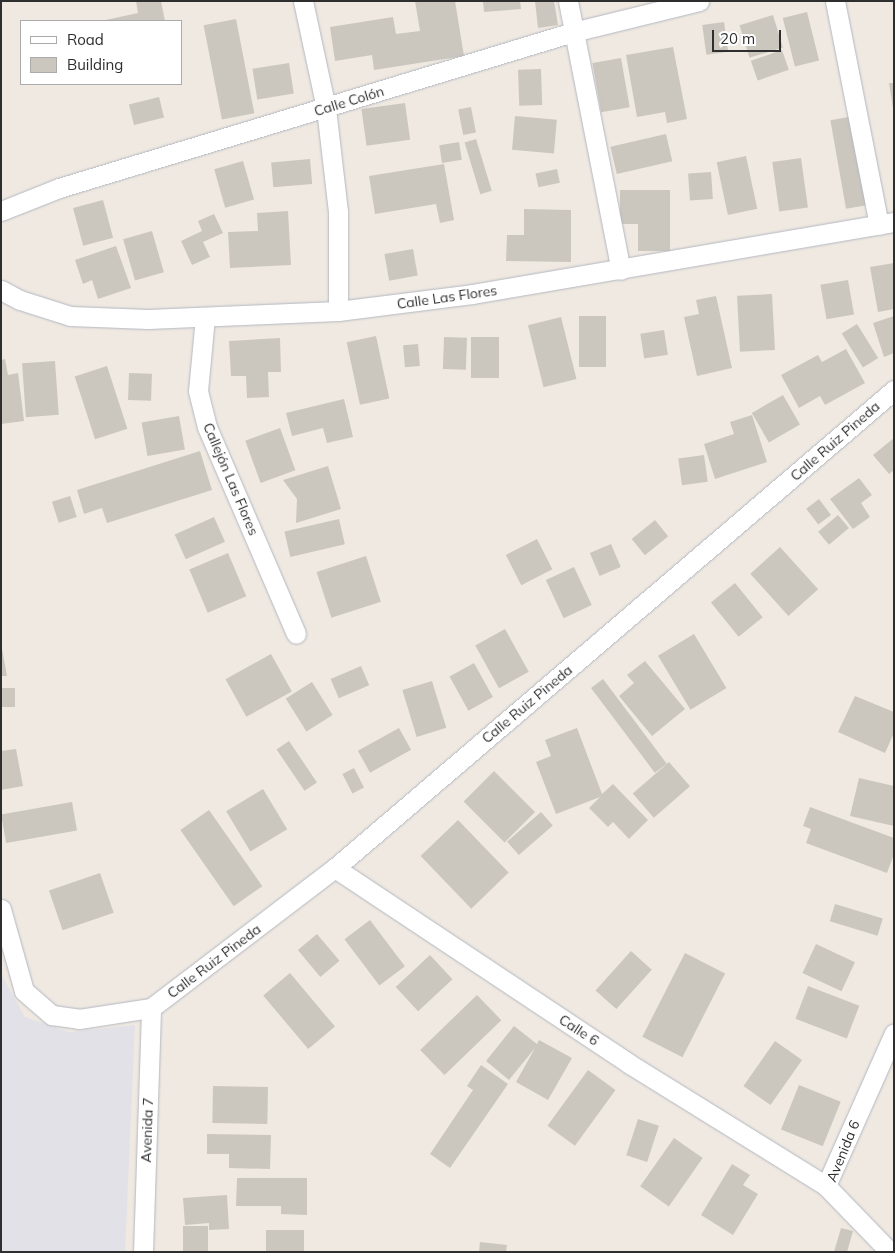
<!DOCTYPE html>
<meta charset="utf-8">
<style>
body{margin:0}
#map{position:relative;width:895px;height:1253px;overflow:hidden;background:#efe9e1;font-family:Mulish,sans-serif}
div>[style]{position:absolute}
.industrial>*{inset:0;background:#e3e1e8}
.building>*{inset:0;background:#cbc7bf;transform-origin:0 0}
.roads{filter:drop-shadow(0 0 1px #b4b7c1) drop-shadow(0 0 1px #b4b7c1)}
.street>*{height:19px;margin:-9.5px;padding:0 9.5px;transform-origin:9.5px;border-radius:9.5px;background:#fff}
span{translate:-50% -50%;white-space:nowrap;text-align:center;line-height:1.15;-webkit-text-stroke:4px #fff;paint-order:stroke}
.street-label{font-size:14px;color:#2e2e2e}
.frame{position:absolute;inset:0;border:2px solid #2e2e2e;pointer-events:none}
.legend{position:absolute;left:20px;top:20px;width:162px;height:65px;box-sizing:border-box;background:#fff;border:1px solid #ababab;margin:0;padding:6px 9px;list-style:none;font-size:15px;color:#2e2e2e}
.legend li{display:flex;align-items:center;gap:10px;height:25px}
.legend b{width:25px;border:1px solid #ababab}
.scale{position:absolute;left:712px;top:30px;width:69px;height:22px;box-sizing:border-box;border:2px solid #2e2e2e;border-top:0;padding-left:6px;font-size:15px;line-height:18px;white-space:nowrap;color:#2e2e2e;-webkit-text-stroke:4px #fff;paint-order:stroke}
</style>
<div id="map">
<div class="industrial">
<div style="clip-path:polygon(1px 974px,25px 1017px,69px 1032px,135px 1025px,125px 1252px,1px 1252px)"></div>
</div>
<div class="building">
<div style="clip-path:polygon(136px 1px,161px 1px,165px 21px,101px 21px,138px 13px)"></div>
<div style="clip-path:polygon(415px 1px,455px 1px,464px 56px,374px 70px,372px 55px,335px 61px,330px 27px,393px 17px,396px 34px,420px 31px)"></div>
<div style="clip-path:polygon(483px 1px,520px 1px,521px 9px,484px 12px)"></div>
<div style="clip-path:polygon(535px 1px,554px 1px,558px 25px,538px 28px)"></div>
<div style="left:807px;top:12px;width:50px;height:25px;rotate:76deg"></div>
<div style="left:773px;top:15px;width:34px;height:35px;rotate:73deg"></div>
<div style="left:236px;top:19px;width:96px;height:33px;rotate:79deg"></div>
<div style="left:724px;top:22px;width:30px;height:22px;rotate:82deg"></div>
<div style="clip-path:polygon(673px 47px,687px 119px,667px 123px,665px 112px,637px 117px,626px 55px)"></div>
<div style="left:782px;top:50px;width:21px;height:33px;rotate:71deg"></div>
<div style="left:621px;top:58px;width:50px;height:29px;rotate:80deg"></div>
<div style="left:289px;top:63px;width:31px;height:37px;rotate:81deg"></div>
<div style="left:541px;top:69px;width:36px;height:23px;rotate:88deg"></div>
<div style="clip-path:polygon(889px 83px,894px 83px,894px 108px,893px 108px)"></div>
<div style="left:159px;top:97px;width:21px;height:31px;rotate:76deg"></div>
<div style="left:405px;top:103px;width:37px;height:44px;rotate:82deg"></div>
<div style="left:471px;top:107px;width:26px;height:13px;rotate:79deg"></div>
<div style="left:515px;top:116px;width:42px;height:34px;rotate:5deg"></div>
<div style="left:854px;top:116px;width:90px;height:24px;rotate:80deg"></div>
<div style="left:666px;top:134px;width:28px;height:57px;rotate:77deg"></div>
<div style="left:476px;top:139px;width:54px;height:12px;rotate:73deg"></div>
<div style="left:459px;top:142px;width:18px;height:20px;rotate:81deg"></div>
<div style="left:746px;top:156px;width:54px;height:30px;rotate:78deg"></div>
<div style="left:801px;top:158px;width:50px;height:29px;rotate:82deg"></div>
<div style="left:310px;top:159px;width:25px;height:39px;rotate:85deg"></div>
<div style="left:243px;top:161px;width:40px;height:30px;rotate:74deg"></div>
<div style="clip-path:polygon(444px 164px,454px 220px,440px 223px,436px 204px,375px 214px,369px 176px)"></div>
<div style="left:557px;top:169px;width:14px;height:22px;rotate:78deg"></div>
<div style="left:711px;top:172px;width:27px;height:23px;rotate:86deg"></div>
<div style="clip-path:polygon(620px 190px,670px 190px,670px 251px,638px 251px,638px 224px,620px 224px)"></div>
<div style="left:103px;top:200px;width:39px;height:31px;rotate:75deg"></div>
<div style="clip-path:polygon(524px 209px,571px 210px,571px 262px,506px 261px,507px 235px,524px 235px)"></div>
<div style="clip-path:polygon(288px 211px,291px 265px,230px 268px,228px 232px,258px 231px,257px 213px)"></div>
<div style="clip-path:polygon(214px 214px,223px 233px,203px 242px,210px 257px,192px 265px,181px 241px,202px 231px,198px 221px)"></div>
<div style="left:152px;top:231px;width:43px;height:30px;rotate:74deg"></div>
<div style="clip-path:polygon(116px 246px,131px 288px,98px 299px,92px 280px,83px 284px,75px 260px)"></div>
<div style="left:413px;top:249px;width:27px;height:29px;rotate:80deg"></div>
<div style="clip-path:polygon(894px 263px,894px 309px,878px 312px,870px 267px)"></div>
<div style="left:848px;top:280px;width:35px;height:28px;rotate:80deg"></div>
<div style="left:772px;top:294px;width:56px;height:35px;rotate:87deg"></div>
<div style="clip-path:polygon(716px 296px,732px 368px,697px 376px,684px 317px,699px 314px,696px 300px)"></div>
<div style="left:579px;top:316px;width:27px;height:51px"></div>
<div style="clip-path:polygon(894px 316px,894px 353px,884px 357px,873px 323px)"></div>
<div style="left:561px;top:317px;width:64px;height:34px;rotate:76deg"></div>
<div style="left:857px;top:324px;width:40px;height:18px;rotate:58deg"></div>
<div style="left:664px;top:330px;width:25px;height:24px;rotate:81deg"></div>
<div style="left:376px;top:336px;width:64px;height:30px;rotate:78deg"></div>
<div style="left:444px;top:337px;width:23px;height:32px;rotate:2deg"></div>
<div style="left:471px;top:337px;width:28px;height:41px"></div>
<div style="clip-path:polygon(280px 338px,281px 372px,268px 372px,269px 397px,247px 398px,246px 376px,231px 376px,229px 341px)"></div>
<div style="left:418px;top:344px;width:22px;height:15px;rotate:85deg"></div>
<div style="clip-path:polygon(846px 349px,865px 383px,825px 405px,820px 396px,799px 408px,781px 375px,818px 355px,822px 362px)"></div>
<div style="clip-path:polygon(5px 359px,8px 375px,18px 373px,24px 421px,1px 424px,1px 360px)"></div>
<div style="left:55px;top:361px;width:54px;height:33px;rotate:86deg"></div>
<div style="left:107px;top:366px;width:66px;height:34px;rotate:72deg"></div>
<div style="left:129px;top:373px;width:23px;height:27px;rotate:2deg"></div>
<div style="left:783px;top:395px;width:34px;height:36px;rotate:60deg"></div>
<div style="clip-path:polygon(344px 399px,353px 437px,327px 443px,323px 428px,292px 436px,286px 413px)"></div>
<div style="clip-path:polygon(752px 415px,767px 462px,715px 479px,704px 444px,734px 434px,730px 422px)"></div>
<div style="left:179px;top:416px;width:34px;height:38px;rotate:80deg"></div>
<div style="left:280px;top:428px;width:45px;height:37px;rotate:70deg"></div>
<div style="clip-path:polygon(894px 438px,894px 470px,889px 474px,873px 455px)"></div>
<div style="clip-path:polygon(200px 451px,212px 490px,107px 523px,102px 508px,84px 514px,77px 490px)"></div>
<div style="left:704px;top:455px;width:27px;height:26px;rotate:82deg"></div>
<div style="clip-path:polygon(328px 466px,341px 509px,296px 523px,297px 499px,283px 480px)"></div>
<div style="clip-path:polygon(859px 478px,872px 495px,861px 503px,870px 517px,853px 529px,830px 499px)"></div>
<div style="left:70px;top:496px;width:22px;height:19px;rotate:72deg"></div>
<div style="left:819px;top:499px;width:20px;height:16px;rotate:53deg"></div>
<div style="left:838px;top:515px;width:17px;height:26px;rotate:50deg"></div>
<div style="left:214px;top:517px;width:27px;height:43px;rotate:66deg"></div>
<div style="left:339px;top:519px;width:26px;height:56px;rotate:77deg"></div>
<div style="left:655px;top:520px;width:21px;height:30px;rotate:51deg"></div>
<div style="left:537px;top:539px;width:34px;height:35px;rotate:63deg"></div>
<div style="left:611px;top:544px;width:25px;height:23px;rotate:67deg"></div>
<div style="left:780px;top:547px;width:57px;height:40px;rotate:48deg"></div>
<div style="left:228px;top:553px;width:47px;height:42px;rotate:67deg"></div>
<div style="left:366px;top:556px;width:48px;height:52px;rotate:72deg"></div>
<div style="left:574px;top:567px;width:42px;height:31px;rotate:65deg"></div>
<div style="left:735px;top:583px;width:44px;height:31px;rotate:51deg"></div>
<div style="left:505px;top:629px;width:49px;height:34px;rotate:61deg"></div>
<div style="left:694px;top:634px;width:63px;height:42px;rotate:59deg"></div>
<div style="clip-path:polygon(1px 643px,7px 676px,1px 676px)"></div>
<div style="left:271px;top:654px;width:43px;height:52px;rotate:61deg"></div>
<div style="clip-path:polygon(645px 661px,685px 709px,652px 736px,619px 696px,634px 683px,627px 675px)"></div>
<div style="left:474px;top:663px;width:39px;height:28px;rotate:61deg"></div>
<div style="left:361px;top:666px;width:21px;height:33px;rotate:67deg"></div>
<div style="left:603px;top:679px;width:106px;height:15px;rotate:53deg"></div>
<div style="left:432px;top:681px;width:49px;height:31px;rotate:73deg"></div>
<div style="left:312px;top:682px;width:39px;height:31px;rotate:58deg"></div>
<div style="left:1px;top:688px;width:14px;height:19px"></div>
<div style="clip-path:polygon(855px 696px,894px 712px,894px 733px,885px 753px,838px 732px)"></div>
<div style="left:399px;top:728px;width:25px;height:47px;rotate:61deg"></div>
<div style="clip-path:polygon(577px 728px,602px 794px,613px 784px,648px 820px,629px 839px,613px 822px,608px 827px,589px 808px,600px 797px,556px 814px,536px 762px,551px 756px,545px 740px)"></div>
<div style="left:289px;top:741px;width:50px;height:15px;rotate:56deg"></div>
<div style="clip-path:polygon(16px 749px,23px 786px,1px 790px,1px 751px)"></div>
<div style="left:669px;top:762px;width:32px;height:48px;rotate:49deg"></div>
<div style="left:354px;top:768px;width:22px;height:13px;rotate:63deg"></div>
<div style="left:494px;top:771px;width:58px;height:43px;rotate:45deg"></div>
<div style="clip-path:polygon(859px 778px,894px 786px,894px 826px,850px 816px)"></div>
<div style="left:263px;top:789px;width:47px;height:43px;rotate:59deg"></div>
<div style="left:72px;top:802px;width:29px;height:72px;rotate:80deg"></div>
<div style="clip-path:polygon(810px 807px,894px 838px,894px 854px,887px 873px,806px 843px,811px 829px,803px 826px)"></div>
<div style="left:209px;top:810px;width:93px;height:35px;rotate:55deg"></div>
<div style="left:541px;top:812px;width:18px;height:45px;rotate:49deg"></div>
<div style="left:458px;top:820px;width:73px;height:52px;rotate:46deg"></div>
<div style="left:100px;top:873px;width:42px;height:54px;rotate:71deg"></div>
<div style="left:835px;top:904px;width:50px;height:18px;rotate:17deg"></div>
<div style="left:370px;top:920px;width:58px;height:32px;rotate:53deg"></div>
<div style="left:317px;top:934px;width:35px;height:25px;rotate:50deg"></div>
<div style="left:816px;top:944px;width:43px;height:32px;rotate:25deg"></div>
<div style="left:631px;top:951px;width:28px;height:53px;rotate:42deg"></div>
<div style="left:685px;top:953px;width:45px;height:94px;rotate:27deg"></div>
<div style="left:430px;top:955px;width:33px;height:47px;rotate:47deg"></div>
<div style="left:290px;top:973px;width:70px;height:35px;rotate:50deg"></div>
<div style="left:808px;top:986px;width:55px;height:35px;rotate:21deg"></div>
<div style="left:477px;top:995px;width:35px;height:79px;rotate:46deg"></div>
<div style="clip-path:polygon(514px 1026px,537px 1044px,539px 1040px,572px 1058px,548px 1100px,516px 1082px,535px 1048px,509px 1080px,486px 1061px)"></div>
<div style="left:775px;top:1041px;width:33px;height:55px;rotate:35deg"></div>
<div style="clip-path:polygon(481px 1065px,508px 1084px,450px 1168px,430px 1154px,473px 1090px,467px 1086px)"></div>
<div style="left:588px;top:1070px;width:34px;height:69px;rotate:36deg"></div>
<div style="left:799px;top:1085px;width:45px;height:48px;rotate:22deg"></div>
<div style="left:213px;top:1086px;width:55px;height:37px;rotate:1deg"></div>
<div style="left:638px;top:1119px;width:22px;height:38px;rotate:18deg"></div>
<div style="clip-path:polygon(207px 1134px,271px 1135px,270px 1169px,229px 1168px,229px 1154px,207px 1154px)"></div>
<div style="left:674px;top:1138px;width:35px;height:59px;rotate:35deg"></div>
<div style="clip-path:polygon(732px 1164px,750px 1175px,743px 1185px,758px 1194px,733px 1235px,701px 1215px)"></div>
<div style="clip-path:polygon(237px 1178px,307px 1178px,307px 1215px,281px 1214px,281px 1206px,236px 1206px)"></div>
<div style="clip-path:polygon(227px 1195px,229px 1229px,209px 1230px,209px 1223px,185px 1225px,183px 1198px)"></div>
<div style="left:183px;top:1226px;width:25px;height:26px"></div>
<div style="clip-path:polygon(841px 1228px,853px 1231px,847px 1252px,834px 1252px)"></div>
<div style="left:266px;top:1230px;width:38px;height:22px"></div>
<div style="clip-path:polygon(480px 1242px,507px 1245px,506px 1252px,479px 1252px)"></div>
</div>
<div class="roads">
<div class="street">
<div style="left:303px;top:1px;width:109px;rotate:77.9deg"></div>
<div style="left:326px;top:108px;width:105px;rotate:83.4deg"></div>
<div style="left:338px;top:212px;width:99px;rotate:90deg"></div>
<div style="left:568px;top:1px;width:274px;rotate:78.9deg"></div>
<div style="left:835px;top:1px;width:228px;rotate:78.9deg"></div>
<div style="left:1px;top:211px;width:62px;rotate:-21.6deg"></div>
<div style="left:59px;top:188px;width:537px;rotate:-16.88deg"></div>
<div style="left:573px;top:32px;width:130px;rotate:-13.8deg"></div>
<div style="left:1px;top:290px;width:21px;rotate:28deg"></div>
<div style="left:20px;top:300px;width:52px;rotate:17.7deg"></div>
<div style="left:70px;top:316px;width:78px;rotate:2.2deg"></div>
<div style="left:148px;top:319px;width:190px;rotate:-2.4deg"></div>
<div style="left:338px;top:311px;width:135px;rotate:-7.2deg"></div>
<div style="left:472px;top:294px;width:428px;rotate:-9.7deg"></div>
<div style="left:205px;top:317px;width:74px;rotate:95.4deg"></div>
<div style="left:198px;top:391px;width:37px;rotate:76deg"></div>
<div style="left:207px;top:427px;width:225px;rotate:66.7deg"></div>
<div style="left:335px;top:868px;width:352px;rotate:33.6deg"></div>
<div style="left:628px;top:1063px;width:233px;rotate:31.8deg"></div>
<div style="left:1px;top:909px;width:85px;rotate:74.3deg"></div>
<div style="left:24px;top:991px;width:37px;rotate:41deg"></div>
<div style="left:52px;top:1015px;width:27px;rotate:8deg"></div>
<div style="left:79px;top:1019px;width:73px;rotate:-8.7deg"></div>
<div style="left:151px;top:1008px;width:231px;rotate:-37.3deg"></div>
<div style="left:335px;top:868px;width:736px;rotate:-40.53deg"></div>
<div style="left:143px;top:1252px;width:244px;rotate:-88.1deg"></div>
<div style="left:890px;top:1252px;width:92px;rotate:-134.1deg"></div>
<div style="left:826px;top:1186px;width:167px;rotate:-66deg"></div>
</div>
</div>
<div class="street-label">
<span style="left:349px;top:101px;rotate:-17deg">Calle Colón</span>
<span style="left:447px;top:297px;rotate:-8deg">Calle Las Flores</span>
<span style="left:835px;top:441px;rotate:-41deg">Calle Ruiz Pineda</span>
<span style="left:231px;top:479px;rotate:67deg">Callejón Las Flores</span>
<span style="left:527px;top:704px;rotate:-40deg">Calle Ruiz Pineda</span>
<span style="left:214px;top:961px;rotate:-37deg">Calle Ruiz Pineda</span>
<span style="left:579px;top:1030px;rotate:33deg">Calle 6</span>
<span style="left:147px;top:1130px;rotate:-88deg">Avenida 7</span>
<span style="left:843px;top:1151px;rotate:-68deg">Avenida 6</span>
</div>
<div class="frame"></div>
<ul class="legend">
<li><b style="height:6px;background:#fff"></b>Road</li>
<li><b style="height:14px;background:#cbc7bf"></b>Building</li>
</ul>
<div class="scale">20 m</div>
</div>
